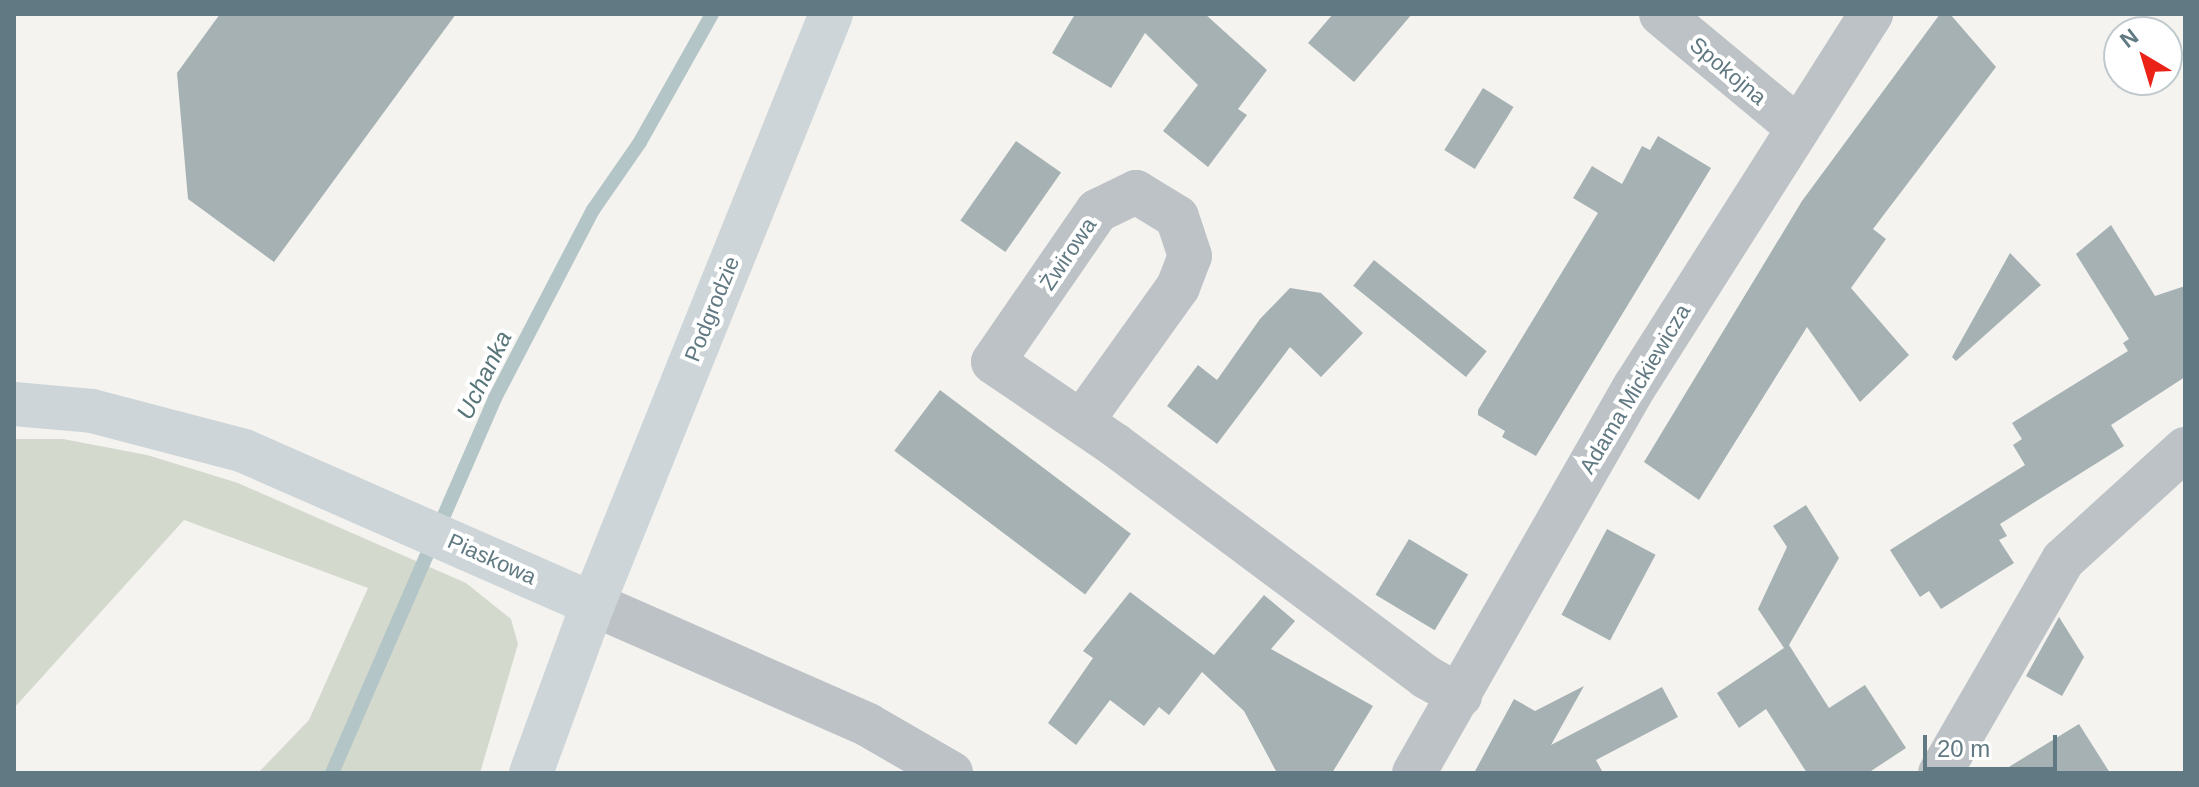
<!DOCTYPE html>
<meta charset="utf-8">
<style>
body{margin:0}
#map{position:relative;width:2199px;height:787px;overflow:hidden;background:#f4f3ef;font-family:Arial,sans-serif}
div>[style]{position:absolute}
.green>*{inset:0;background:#d4d9ce}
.stream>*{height:14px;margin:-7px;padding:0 7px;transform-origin:7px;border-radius:7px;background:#b3c5c6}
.building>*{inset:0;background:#a5b1b3;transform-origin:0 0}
.street>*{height:44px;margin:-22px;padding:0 22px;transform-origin:22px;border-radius:22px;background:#bcc2c5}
.secondary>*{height:44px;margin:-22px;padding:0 22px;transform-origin:22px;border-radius:22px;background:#cdd5d8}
.primary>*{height:44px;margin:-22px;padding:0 22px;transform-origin:22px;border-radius:22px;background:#cdd5d8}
span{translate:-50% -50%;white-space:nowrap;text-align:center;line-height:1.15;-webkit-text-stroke:8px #fff;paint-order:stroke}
.street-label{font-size:22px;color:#617982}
.water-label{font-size:24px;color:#587679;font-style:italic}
.frame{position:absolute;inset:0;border:16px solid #617982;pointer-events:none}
.north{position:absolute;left:2103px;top:16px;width:80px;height:80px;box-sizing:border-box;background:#fff;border:2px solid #c0c9cd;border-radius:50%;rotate:322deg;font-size:22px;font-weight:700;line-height:32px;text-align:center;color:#617982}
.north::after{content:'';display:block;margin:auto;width:28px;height:36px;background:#eb2218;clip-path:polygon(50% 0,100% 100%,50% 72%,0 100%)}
.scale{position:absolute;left:1923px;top:735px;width:134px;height:36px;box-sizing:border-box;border:4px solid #617982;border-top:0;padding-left:10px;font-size:24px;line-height:28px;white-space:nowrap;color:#617982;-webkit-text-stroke:6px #fff;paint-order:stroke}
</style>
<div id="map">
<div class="green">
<div style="clip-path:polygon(14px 439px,63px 439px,147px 455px,238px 483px,466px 583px,511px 619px,518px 644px,480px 773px,258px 773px,309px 720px,368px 588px,184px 520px,14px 708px)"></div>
</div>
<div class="stream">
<div style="left:332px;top:773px;width:409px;rotate:-66.5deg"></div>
<div style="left:495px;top:398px;width:212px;rotate:-62.5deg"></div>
<div style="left:593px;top:210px;width:83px;rotate:-55.3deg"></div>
<div style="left:640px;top:142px;width:147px;rotate:-60.6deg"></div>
</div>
<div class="building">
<div style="clip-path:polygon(220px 14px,456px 14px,274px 262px,188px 199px,177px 73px)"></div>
<div style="clip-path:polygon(1075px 14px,1205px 14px,1267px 70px,1238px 109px,1247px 115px,1208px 167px,1163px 131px,1198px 85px,1145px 33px,1111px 88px,1052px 53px)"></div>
<div style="clip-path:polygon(1333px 14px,1412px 14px,1354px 82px,1308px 43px)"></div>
<div style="clip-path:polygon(1940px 14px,1950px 14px,1996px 67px,1873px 229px,1886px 239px,1851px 288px,1909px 355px,1860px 402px,1807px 327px,1699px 500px,1644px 462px,1802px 201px)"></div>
<div style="left:1483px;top:88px;width:36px;height:73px;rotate:32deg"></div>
<div style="clip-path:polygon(1658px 136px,1711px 168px,1536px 456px,1502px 437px,1505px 431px,1478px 415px,1478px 410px,1598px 213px,1573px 198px,1592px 166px,1622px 184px,1642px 146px,1650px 150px)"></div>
<div style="left:1016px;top:141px;width:55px;height:97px;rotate:35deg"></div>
<div style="clip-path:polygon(2111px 225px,2155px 296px,2185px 286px,2185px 377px,2111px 425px,2124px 446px,2000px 524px,2007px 536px,1999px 540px,2014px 563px,1941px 609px,1929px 591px,1920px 597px,1890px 550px,2025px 465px,2013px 445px,2022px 439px,2012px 423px,2128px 351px,2123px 343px,2129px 339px,2076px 254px)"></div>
<div style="clip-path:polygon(2010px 253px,2041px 285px,1956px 361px,1952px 357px)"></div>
<div style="left:1374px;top:260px;width:145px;height:33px;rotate:39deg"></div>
<div style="clip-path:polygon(1290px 288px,1321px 293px,1363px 333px,1321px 377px,1290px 347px,1217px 444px,1167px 406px,1198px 365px,1217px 380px,1260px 319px)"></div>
<div style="left:940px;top:390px;width:239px;height:76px;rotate:37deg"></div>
<div style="clip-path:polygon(1806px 505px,1839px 558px,1789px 645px,1829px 708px,1865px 685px,1906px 748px,1868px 773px,1807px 773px,1766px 709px,1739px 728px,1717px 693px,1784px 648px,1758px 609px,1787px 547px,1773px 526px)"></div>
<div style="left:1607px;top:529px;width:55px;height:97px;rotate:28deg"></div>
<div style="left:1409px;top:539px;width:69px;height:65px;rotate:31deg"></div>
<div style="clip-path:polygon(1130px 592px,1214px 655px,1264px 595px,1295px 621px,1271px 649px,1373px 706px,1332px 773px,1277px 773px,1244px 711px,1202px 672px,1169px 715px,1159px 707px,1144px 726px,1110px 700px,1076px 745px,1048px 723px,1093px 658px,1083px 651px)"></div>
<div style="clip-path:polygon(2059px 617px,2084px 657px,2062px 696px,2026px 676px)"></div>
<div style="clip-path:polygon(1584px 686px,1551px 745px,1662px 687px,1678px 717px,1596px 760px,1603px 773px,1474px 773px,1514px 699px,1535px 711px)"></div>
<div style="clip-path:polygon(2079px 724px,2110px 773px,1999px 773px)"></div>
</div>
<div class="street">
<div style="left:1661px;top:14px;width:175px;rotate:39.7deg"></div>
<div style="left:1082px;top:421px;width:165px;rotate:-54.4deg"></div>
<div style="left:1178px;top:287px;width:33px;rotate:-69deg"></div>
<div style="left:1190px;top:256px;width:41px;rotate:-108.4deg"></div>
<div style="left:1177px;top:217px;width:48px;rotate:-148.6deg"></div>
<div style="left:1136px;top:192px;width:43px;rotate:154deg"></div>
<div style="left:1097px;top:211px;width:183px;rotate:124.6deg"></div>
<div style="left:993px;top:362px;width:148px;rotate:34.2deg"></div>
<div style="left:1115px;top:445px;width:388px;rotate:36.7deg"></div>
<div style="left:1426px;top:677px;width:39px;rotate:29deg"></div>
<div style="left:593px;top:604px;width:300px;rotate:23.7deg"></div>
<div style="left:868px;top:725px;width:96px;rotate:30deg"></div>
<div style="left:1414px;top:773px;width:446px;rotate:-60.3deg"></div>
<div style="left:1635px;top:386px;width:441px;rotate:-57.6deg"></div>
<div style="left:1940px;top:773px;width:246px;rotate:-60deg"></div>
<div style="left:2063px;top:560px;width:165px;rotate:-42.3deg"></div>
</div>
<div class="secondary">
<div style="left:14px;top:404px;width:78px;rotate:5.1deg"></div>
<div style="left:92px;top:411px;width:157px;rotate:14.7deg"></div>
<div style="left:244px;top:451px;width:381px;rotate:23.7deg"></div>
</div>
<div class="primary">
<div style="left:531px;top:773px;width:180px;rotate:-69.9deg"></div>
<div style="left:593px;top:604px;width:636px;rotate:-68.03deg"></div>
</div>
<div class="street-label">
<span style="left:1728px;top:71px;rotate:40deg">Spokojna</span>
<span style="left:1068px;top:254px;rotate:-56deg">Żwirowa</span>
<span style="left:712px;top:309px;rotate:-68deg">Podgrodzie</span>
<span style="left:1635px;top:389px;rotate:-59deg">Adama Mickiewicza</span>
<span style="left:492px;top:559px;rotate:24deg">Piaskowa</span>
</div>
<div class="water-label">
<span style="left:484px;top:375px;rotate:-64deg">Uchanka</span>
</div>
<div class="frame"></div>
<div class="north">N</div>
<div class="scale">20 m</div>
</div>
